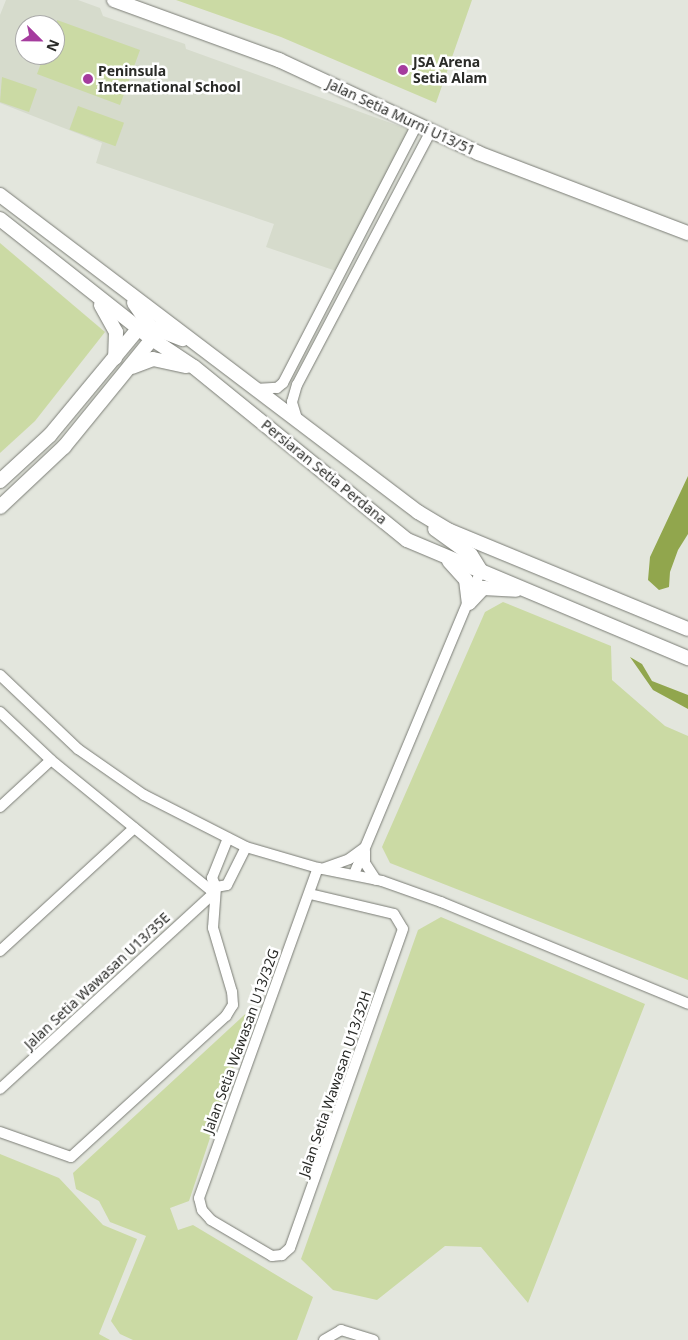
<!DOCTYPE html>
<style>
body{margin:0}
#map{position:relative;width:688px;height:1340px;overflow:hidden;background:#e3e6dd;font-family:"Noto Sans",sans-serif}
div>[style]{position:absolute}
.built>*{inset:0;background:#d6dbcc}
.green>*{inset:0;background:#cbdaa4;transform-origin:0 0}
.water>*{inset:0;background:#91a64d}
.roads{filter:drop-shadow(0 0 1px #7a7c75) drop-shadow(0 0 1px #7a7c75)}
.street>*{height:10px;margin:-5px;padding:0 5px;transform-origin:5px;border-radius:5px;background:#fff}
.secondary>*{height:14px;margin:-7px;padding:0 7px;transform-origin:7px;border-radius:7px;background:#fff}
.dots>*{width:14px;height:14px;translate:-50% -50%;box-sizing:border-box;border:2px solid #fff;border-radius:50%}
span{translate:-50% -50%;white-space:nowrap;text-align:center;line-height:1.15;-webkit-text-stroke:5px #fff;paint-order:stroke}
.poi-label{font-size:14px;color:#2a2b28;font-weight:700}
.left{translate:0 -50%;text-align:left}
.street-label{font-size:14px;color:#2a2b28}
.north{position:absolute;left:15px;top:15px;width:50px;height:50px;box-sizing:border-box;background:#fff;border:1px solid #aaaaa9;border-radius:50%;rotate:113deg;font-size:14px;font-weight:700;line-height:20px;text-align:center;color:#2a2b28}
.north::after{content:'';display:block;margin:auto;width:18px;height:22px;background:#a53c9e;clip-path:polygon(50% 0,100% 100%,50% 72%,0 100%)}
</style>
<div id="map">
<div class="built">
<div style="clip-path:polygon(evenodd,6px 0,78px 0,100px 8px,103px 16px,185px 44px,186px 49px,410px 130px,336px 271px,266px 247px,274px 224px,96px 163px,102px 143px,0 103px,0 15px,6px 0,25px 25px,55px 25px,55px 55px,25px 55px,25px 25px)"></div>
</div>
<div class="green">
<div style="clip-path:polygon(176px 0,472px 0,436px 103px,281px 37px)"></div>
<div style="clip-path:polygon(57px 20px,140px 50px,120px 105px,37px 74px,44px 55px,55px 55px)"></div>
<div style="clip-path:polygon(2px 77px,37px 89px,29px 112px,0 102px)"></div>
<div style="left:78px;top:106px;width:49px;height:25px;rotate:20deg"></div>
<div style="clip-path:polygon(0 243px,105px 332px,35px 421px,0 453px)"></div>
<div style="clip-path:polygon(503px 602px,611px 646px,612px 680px,665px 726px,688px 736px,688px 980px,390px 863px,382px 847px,485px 612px)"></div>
<div style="clip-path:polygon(441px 917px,645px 1004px,528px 1303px,481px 1247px,445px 1246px,377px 1300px,333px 1290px,301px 1259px,418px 930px)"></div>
<div style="clip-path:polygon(254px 1006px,189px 1201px,170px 1208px,178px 1230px,193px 1225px,313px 1297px,297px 1340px,133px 1340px,120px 1334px,111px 1321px,146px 1236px,110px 1222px,99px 1201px,76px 1189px,73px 1173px)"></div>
<div style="clip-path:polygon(0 1154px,59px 1178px,103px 1225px,137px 1239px,99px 1334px,110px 1340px,0 1340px)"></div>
</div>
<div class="water">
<div style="clip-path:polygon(688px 476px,688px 534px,678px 550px,670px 572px,669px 587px,659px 590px,648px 580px,650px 557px)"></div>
<div style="clip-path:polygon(630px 657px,642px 664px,652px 681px,688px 695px,688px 709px,653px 690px)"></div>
</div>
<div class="roads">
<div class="street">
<div style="left:255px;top:389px;width:22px;rotate:-3deg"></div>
<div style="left:277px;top:388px;width:8px;rotate:-40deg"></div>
<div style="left:283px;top:383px;width:291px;rotate:-62.6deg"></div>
<div style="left:298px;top:422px;width:21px;rotate:-107deg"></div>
<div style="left:292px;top:402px;width:18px;rotate:-74deg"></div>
<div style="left:297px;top:385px;width:287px;rotate:-62.2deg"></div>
<div style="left:0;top:675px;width:108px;rotate:43.5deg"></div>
<div style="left:78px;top:749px;width:80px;rotate:34.9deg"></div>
<div style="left:144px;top:795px;width:114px;rotate:27deg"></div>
<div style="left:246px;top:847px;width:75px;rotate:16.3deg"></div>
<div style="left:318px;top:868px;width:65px;rotate:11.5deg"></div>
<div style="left:382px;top:881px;width:63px;rotate:19.6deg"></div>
<div style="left:441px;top:902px;width:267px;rotate:22.4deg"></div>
<div style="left:0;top:712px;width:70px;rotate:43.3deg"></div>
<div style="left:51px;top:760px;width:210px;rotate:39.2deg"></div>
<div style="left:0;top:807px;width:69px;rotate:-42.7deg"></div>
<div style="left:365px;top:851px;width:12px;rotate:90deg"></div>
<div style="left:365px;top:863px;width:20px;rotate:57deg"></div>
<div style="left:322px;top:869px;width:29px;rotate:-20deg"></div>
<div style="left:349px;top:859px;width:19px;rotate:-36deg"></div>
<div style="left:354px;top:874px;width:329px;rotate:-67.3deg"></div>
<div style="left:216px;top:887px;width:11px;rotate:-10deg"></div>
<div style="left:227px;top:885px;width:42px;rotate:-63.4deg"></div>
<div style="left:310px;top:894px;width:86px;rotate:13.4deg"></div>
<div style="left:394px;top:914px;width:17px;rotate:59deg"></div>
<div style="left:403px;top:929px;width:338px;rotate:109.5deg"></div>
<div style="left:290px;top:1248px;width:11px;rotate:139deg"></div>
<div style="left:282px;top:1255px;width:10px;rotate:174deg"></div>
<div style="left:272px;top:1256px;width:71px;rotate:-149.5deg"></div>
<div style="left:211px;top:1220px;width:13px;rotate:-132deg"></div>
<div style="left:202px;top:1210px;width:12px;rotate:-104deg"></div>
<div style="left:199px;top:1198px;width:351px;rotate:-70.2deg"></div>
<div style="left:0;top:951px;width:182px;rotate:-42.5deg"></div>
<div style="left:0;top:1089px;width:290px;rotate:-42.5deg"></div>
<div style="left:0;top:1132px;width:75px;rotate:19.4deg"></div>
<div style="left:71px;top:1157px;width:210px;rotate:-42.3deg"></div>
<div style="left:226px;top:1016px;width:13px;rotate:-58deg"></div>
<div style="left:233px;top:1005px;width:13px;rotate:-94deg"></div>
<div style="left:232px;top:992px;width:67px;rotate:-106.5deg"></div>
<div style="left:213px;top:928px;width:41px;rotate:-85.8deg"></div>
<div style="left:216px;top:887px;width:10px;rotate:-114deg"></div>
<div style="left:212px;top:878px;width:43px;rotate:-68.2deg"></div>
<div style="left:324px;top:1340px;width:20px;rotate:-30deg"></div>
<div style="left:341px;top:1330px;width:34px;rotate:17deg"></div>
</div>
<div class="secondary">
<div style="left:114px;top:0;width:176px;rotate:20deg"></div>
<div style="left:279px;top:60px;width:220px;rotate:25deg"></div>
<div style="left:478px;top:153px;width:225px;rotate:20.9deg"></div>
<div style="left:0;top:195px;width:525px;rotate:37.18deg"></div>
<div style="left:418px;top:512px;width:37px;rotate:31deg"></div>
<div style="left:450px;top:531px;width:257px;rotate:22.4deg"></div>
<div style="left:0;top:219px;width:194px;rotate:38.3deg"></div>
<div style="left:152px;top:339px;width:50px;rotate:33.7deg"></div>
<div style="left:194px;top:367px;width:274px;rotate:39.1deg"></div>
<div style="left:407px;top:540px;width:305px;rotate:22.8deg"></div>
<div style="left:134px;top:303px;width:29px;rotate:55deg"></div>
<div style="left:151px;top:327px;width:34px;rotate:21deg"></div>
<div style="left:101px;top:305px;width:31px;rotate:61deg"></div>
<div style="left:116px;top:332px;width:26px;rotate:92deg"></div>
<div style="left:132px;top:367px;width:22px;rotate:-21deg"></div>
<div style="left:153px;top:359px;width:34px;rotate:12deg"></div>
<div style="left:0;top:481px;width:68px;rotate:-42.6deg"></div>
<div style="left:50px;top:435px;width:138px;rotate:-50.3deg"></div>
<div style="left:0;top:507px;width:88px;rotate:-43.2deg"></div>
<div style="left:64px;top:447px;width:139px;rotate:-50.8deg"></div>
<div style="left:435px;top:529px;width:44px;rotate:35.8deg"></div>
<div style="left:471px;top:555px;width:19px;rotate:58deg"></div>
<div style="left:449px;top:561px;width:25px;rotate:48deg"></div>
<div style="left:466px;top:580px;width:23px;rotate:83deg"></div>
<div style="left:469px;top:603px;width:21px;rotate:-47deg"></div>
<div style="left:483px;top:588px;width:33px;rotate:3deg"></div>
</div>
</div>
<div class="dots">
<div style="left:403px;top:70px;background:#a53c9e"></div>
<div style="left:88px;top:79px;background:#a53c9e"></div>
</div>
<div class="poi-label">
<span class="left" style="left:413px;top:70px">JSA Arena<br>Setia Alam</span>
<span class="left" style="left:98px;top:79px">Peninsula<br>International School</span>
</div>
<div class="street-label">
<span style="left:401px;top:117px;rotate:25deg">Jalan Setia Murni U13/51</span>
<span style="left:324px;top:472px;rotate:39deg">Persiaran Setia Perdana</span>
<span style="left:97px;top:981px;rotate:-43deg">Jalan Setia Wawasan U13/35E</span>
<span style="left:241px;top:1041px;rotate:-70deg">Jalan Setia Wawasan U13/32G</span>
<span style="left:335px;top:1084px;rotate:-71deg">Jalan Setia Wawasan U13/32H</span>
</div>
<div class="north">N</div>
</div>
